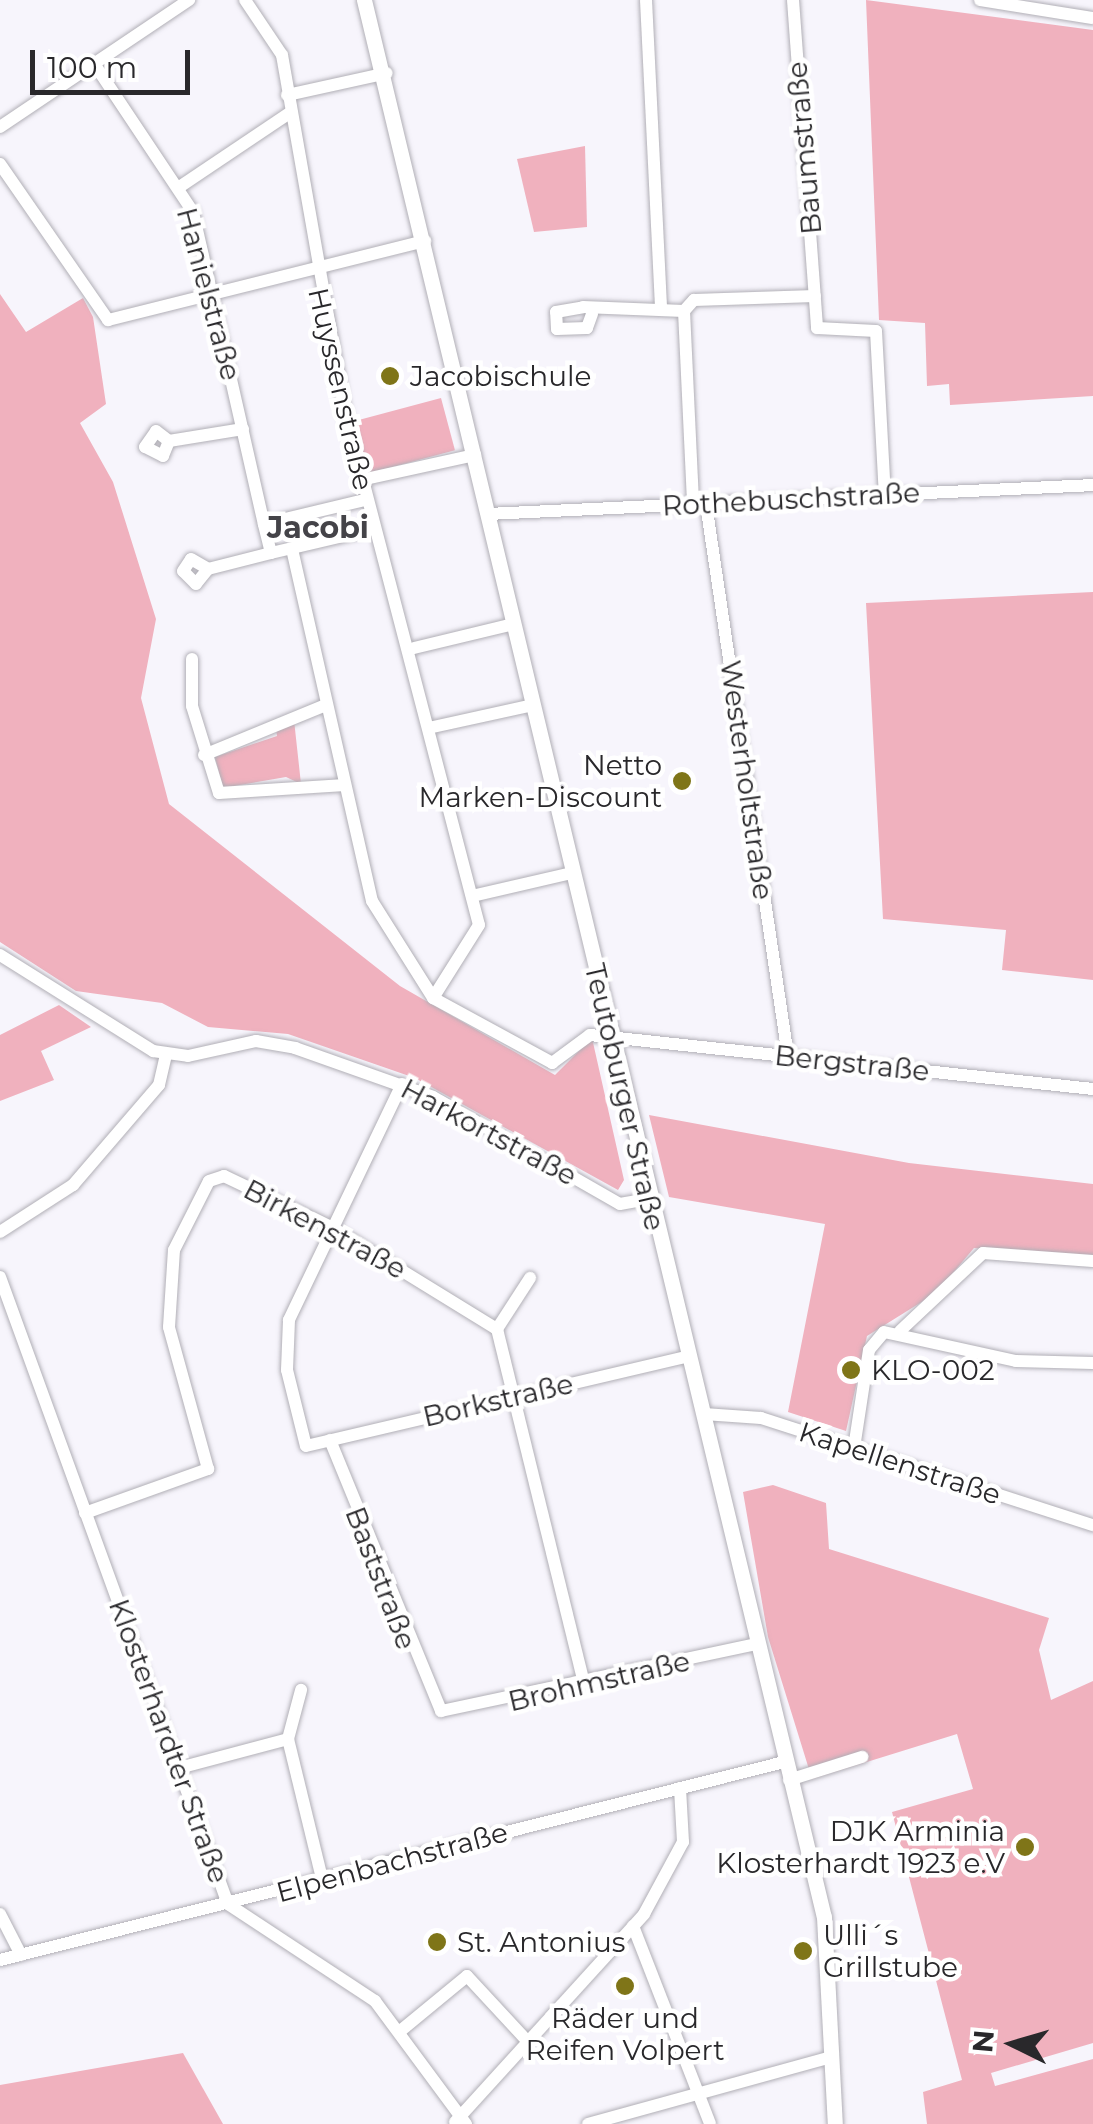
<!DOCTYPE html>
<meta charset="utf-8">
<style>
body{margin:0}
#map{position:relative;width:1093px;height:2124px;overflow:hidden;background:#f7f5fc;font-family:Montserrat,sans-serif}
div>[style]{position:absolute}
.green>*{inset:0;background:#f0b1be;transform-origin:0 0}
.roads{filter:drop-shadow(0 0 2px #b1afb6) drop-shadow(0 0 2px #b1afb6)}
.minor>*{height:12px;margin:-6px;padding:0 6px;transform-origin:6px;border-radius:6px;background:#fff}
.major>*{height:15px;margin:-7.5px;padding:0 7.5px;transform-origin:7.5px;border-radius:7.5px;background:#fff}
.dots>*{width:28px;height:28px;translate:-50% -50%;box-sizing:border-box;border:5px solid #fff;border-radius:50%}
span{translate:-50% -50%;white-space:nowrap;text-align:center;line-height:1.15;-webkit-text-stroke:9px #fff;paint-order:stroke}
.street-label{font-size:28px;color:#29282b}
.poi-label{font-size:28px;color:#29282b}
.left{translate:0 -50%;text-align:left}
.right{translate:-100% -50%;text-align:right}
.neighbourhood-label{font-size:30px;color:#444348;font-weight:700}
.north{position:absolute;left:963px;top:1994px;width:100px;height:100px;-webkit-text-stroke:8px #fff;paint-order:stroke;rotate:275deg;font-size:28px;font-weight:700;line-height:40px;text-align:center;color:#29282b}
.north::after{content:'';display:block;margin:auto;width:35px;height:45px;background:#29282b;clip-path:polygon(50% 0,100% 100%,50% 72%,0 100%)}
.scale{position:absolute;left:30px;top:50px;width:160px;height:45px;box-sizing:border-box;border:5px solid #29282b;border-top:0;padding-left:12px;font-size:30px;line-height:35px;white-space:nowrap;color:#29282b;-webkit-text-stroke:8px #fff;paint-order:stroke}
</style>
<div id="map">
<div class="green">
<div style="clip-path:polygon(866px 0,1093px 30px,1093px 396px,950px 405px,949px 384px,927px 386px,925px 323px,879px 320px)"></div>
<div style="clip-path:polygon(585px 146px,587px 227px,534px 232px,517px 159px)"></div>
<div style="clip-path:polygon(0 294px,26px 332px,83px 298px,93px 317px,106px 404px,80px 423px,113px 482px,156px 619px,141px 698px,169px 804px,400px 986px,555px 1075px,592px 1038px,624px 1180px,618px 1190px,415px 1078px,288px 1034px,208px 1027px,162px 1003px,76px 991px,0 942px)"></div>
<div style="left:441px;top:398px;width:54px;height:90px;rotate:75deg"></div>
<div style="clip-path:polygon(1093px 592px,1093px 980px,1002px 970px,1006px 930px,883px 919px,866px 603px)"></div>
<div style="clip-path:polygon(294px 720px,301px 784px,286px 777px,223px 788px,215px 757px,277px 736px,276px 728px)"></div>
<div style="clip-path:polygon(59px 1005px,91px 1027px,41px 1051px,54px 1080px,0 1101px,0 1035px)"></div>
<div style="clip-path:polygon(649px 1115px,909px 1163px,1093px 1184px,1093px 1257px,974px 1248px,936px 1293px,867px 1336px,846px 1431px,788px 1412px,825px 1224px,669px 1197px)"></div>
<div style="clip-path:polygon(773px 1485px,826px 1503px,829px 1549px,1049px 1618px,1039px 1650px,1051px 1700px,1093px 1681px,1093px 2043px,991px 2073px,995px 2086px,1093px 2059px,1093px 2124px,927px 2124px,923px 2092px,962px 2080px,892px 1812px,973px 1789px,957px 1734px,812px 1779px,768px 1637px,743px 1492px)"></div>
<div style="clip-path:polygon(183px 2053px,223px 2124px,0 2124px,0 2085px)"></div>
</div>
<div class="roads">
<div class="minor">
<div style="left:245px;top:0;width:66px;rotate:56.1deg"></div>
<div style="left:282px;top:55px;width:362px;rotate:80deg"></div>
<div style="left:345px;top:411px;width:531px;rotate:75.39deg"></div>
<div style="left:479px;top:925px;width:86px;rotate:122.2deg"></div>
<div style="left:646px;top:0;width:310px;rotate:87.2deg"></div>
<div style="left:793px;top:0;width:329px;rotate:85.8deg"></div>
<div style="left:817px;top:328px;width:59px;rotate:2.9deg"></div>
<div style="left:876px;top:331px;width:164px;rotate:86.9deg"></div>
<div style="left:980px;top:0;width:114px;rotate:9.1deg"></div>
<div style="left:95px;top:65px;width:177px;rotate:56.3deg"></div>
<div style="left:193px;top:212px;width:320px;rotate:77.2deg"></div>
<div style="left:287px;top:95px;width:102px;rotate:-12.4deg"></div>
<div style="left:0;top:127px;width:228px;rotate:-33.9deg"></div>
<div style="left:0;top:164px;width:190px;rotate:55.3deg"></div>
<div style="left:108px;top:320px;width:327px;rotate:-14deg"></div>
<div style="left:178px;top:188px;width:136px;rotate:-33.9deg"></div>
<div style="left:684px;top:311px;width:193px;rotate:87.3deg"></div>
<div style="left:592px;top:314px;width:15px;rotate:110deg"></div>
<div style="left:587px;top:328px;width:30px;rotate:178deg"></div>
<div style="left:557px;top:329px;width:17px;rotate:-93deg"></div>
<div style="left:556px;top:312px;width:27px;rotate:-10deg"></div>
<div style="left:583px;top:307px;width:101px;rotate:2.3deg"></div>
<div style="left:684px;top:311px;width:15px;rotate:-48deg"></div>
<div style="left:694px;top:300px;width:121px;rotate:-1.9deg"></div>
<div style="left:169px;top:441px;width:16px;rotate:112deg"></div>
<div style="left:163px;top:456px;width:20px;rotate:-153deg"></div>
<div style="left:145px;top:447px;width:19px;rotate:-55deg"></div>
<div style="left:156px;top:431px;width:16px;rotate:38deg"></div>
<div style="left:169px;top:441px;width:75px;rotate:-9.2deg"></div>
<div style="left:361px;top:480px;width:117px;rotate:-12.4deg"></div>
<div style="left:706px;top:504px;width:558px;rotate:81.55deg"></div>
<div style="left:488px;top:514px;width:606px;rotate:-2.74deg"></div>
<div style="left:292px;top:549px;width:361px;rotate:77.2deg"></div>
<div style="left:372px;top:901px;width:115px;rotate:57.8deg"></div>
<div style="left:433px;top:998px;width:136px;rotate:28.6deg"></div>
<div style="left:552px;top:1063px;width:47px;rotate:-36.4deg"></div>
<div style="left:590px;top:1035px;width:506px;rotate:6.13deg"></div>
<div style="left:271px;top:553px;width:105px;rotate:-13.2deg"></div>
<div style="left:208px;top:569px;width:19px;rotate:129deg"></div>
<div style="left:196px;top:584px;width:18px;rotate:-135deg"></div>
<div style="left:183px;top:571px;width:14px;rotate:-56deg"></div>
<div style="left:191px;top:559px;width:20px;rotate:30deg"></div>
<div style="left:208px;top:569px;width:65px;rotate:-14.3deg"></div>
<div style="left:271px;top:553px;width:30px;rotate:-104deg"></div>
<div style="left:264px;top:524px;width:104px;rotate:-13.4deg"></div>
<div style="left:414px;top:648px;width:103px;rotate:-13.5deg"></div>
<div style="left:192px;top:659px;width:47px;rotate:90deg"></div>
<div style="left:192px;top:706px;width:91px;rotate:72.8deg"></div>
<div style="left:219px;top:793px;width:126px;rotate:-3.6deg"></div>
<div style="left:433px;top:727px;width:102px;rotate:-12.4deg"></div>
<div style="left:204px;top:755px;width:132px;rotate:-22.3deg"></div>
<div style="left:472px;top:896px;width:103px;rotate:-13deg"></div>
<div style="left:0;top:955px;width:181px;rotate:32.1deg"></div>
<div style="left:153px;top:1051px;width:35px;rotate:8deg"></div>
<div style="left:188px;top:1056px;width:70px;rotate:-12.4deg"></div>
<div style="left:256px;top:1041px;width:40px;rotate:10deg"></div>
<div style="left:295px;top:1048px;width:146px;rotate:19.5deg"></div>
<div style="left:433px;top:1097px;width:215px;rotate:29.8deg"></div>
<div style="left:620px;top:1204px;width:29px;rotate:-10deg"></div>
<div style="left:402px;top:1084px;width:262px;rotate:115.6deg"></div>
<div style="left:289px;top:1320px;width:50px;rotate:92.3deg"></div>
<div style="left:287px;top:1370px;width:78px;rotate:76deg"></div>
<div style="left:306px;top:1446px;width:393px;rotate:-13.2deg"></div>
<div style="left:0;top:1232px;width:87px;rotate:-32.8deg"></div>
<div style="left:73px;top:1185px;width:132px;rotate:-49.3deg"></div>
<div style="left:159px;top:1085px;width:31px;rotate:-77deg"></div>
<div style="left:0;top:1277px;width:667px;rotate:70.02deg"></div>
<div style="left:228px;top:1904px;width:176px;rotate:33.4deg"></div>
<div style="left:375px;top:2001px;width:153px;rotate:53.5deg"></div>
<div style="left:497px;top:1329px;width:61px;rotate:-57.1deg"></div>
<div style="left:900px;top:1331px;width:114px;rotate:-43.2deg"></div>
<div style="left:983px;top:1253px;width:110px;rotate:4.2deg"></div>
<div style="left:704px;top:1414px;width:57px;rotate:4deg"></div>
<div style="left:761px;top:1418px;width:349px;rotate:17.9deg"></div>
<div style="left:330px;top:1440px;width:293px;rotate:67.7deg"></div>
<div style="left:441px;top:1711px;width:323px;rotate:-12deg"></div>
<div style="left:854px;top:1448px;width:99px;rotate:-81.3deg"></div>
<div style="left:869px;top:1350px;width:23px;rotate:-50deg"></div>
<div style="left:884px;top:1332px;width:135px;rotate:12.4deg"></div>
<div style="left:1016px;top:1361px;width:77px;rotate:1.5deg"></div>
<div style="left:85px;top:1513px;width:131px;rotate:-19.7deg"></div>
<div style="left:208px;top:1469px;width:147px;rotate:-105.4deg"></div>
<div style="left:169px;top:1327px;width:77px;rotate:-86.3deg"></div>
<div style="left:174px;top:1250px;width:77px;rotate:-63.1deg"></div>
<div style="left:209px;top:1181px;width:16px;rotate:-18deg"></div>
<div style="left:224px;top:1176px;width:119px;rotate:25.5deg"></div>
<div style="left:331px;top:1227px;width:195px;rotate:31.6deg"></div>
<div style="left:497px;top:1329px;width:364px;rotate:76.2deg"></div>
<div style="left:288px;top:1739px;width:143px;rotate:76.3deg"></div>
<div style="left:179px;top:1768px;width:113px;rotate:-14.9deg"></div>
<div style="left:288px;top:1739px;width:51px;rotate:-75.1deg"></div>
<div style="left:789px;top:1780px;width:77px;rotate:-17.5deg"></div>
<div style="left:0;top:1914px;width:46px;rotate:62.9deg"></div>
<div style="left:633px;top:1926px;width:212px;rotate:68.7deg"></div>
<div style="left:0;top:1960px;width:809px;rotate:-14.17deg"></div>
<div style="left:399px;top:2032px;width:88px;rotate:-39.5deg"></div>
<div style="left:467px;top:1976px;width:91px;rotate:47.2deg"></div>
<div style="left:455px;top:2122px;width:281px;rotate:-47.7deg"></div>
<div style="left:644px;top:1914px;width:82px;rotate:-61.6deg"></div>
<div style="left:683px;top:1842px;width:54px;rotate:-93.2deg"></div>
<div style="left:588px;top:2124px;width:253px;rotate:-15.4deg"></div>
</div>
<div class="major">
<div style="left:364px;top:0;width:1971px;rotate:76.51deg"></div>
<div style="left:824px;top:1917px;width:207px;rotate:87deg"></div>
</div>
</div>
<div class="dots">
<div style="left:390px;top:376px;background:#7f7518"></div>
<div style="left:682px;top:781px;background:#7f7518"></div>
<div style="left:851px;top:1370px;background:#7f7518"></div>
<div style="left:1025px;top:1847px;background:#7f7518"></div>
<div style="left:437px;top:1942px;background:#7f7518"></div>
<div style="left:803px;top:1951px;background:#7f7518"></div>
<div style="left:625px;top:1986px;background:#7f7518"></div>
</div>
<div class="street-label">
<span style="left:804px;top:148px;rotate:-95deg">Baumstraße</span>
<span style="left:209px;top:294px;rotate:75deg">Hanielstraße</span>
<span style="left:341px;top:389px;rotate:77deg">Huyssenstraße</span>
<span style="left:791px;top:499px;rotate:-3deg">Rothebuschstraße</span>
<span style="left:747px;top:780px;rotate:82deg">Westerholtstraße</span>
<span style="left:852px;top:1063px;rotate:6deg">Bergstraße</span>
<span style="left:625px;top:1097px;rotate:77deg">Teutoburger Straße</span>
<span style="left:489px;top:1132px;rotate:28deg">Harkortstraße</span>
<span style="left:325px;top:1229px;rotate:28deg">Birkenstraße</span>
<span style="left:498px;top:1400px;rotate:-13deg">Borkstraße</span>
<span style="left:900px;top:1463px;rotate:18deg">Kapellenstraße</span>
<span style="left:381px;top:1578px;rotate:69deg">Baststraße</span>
<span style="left:599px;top:1681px;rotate:-13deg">Brohmstraße</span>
<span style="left:169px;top:1741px;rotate:70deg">Klosterhardter Straße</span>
<span style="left:392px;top:1862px;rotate:-15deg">Elpenbachstraße</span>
</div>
<div class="poi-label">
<span class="left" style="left:410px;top:376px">Jacobischule</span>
<span class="right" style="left:662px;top:781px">Netto<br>Marken-Discount</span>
<span class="left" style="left:871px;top:1370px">KLO-002</span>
<span class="right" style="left:1005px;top:1847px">DJK Arminia<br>Klosterhardt 1923 e.V</span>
<span class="left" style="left:823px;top:1951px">Ulli´s<br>Grillstube</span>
<span class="left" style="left:457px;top:1942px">St. Antonius</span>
<span style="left:625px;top:2034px">Räder und<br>Reifen Volpert</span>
</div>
<div class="neighbourhood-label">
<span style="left:318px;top:528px">Jacobi</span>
</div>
<div class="north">N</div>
<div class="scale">100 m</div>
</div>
